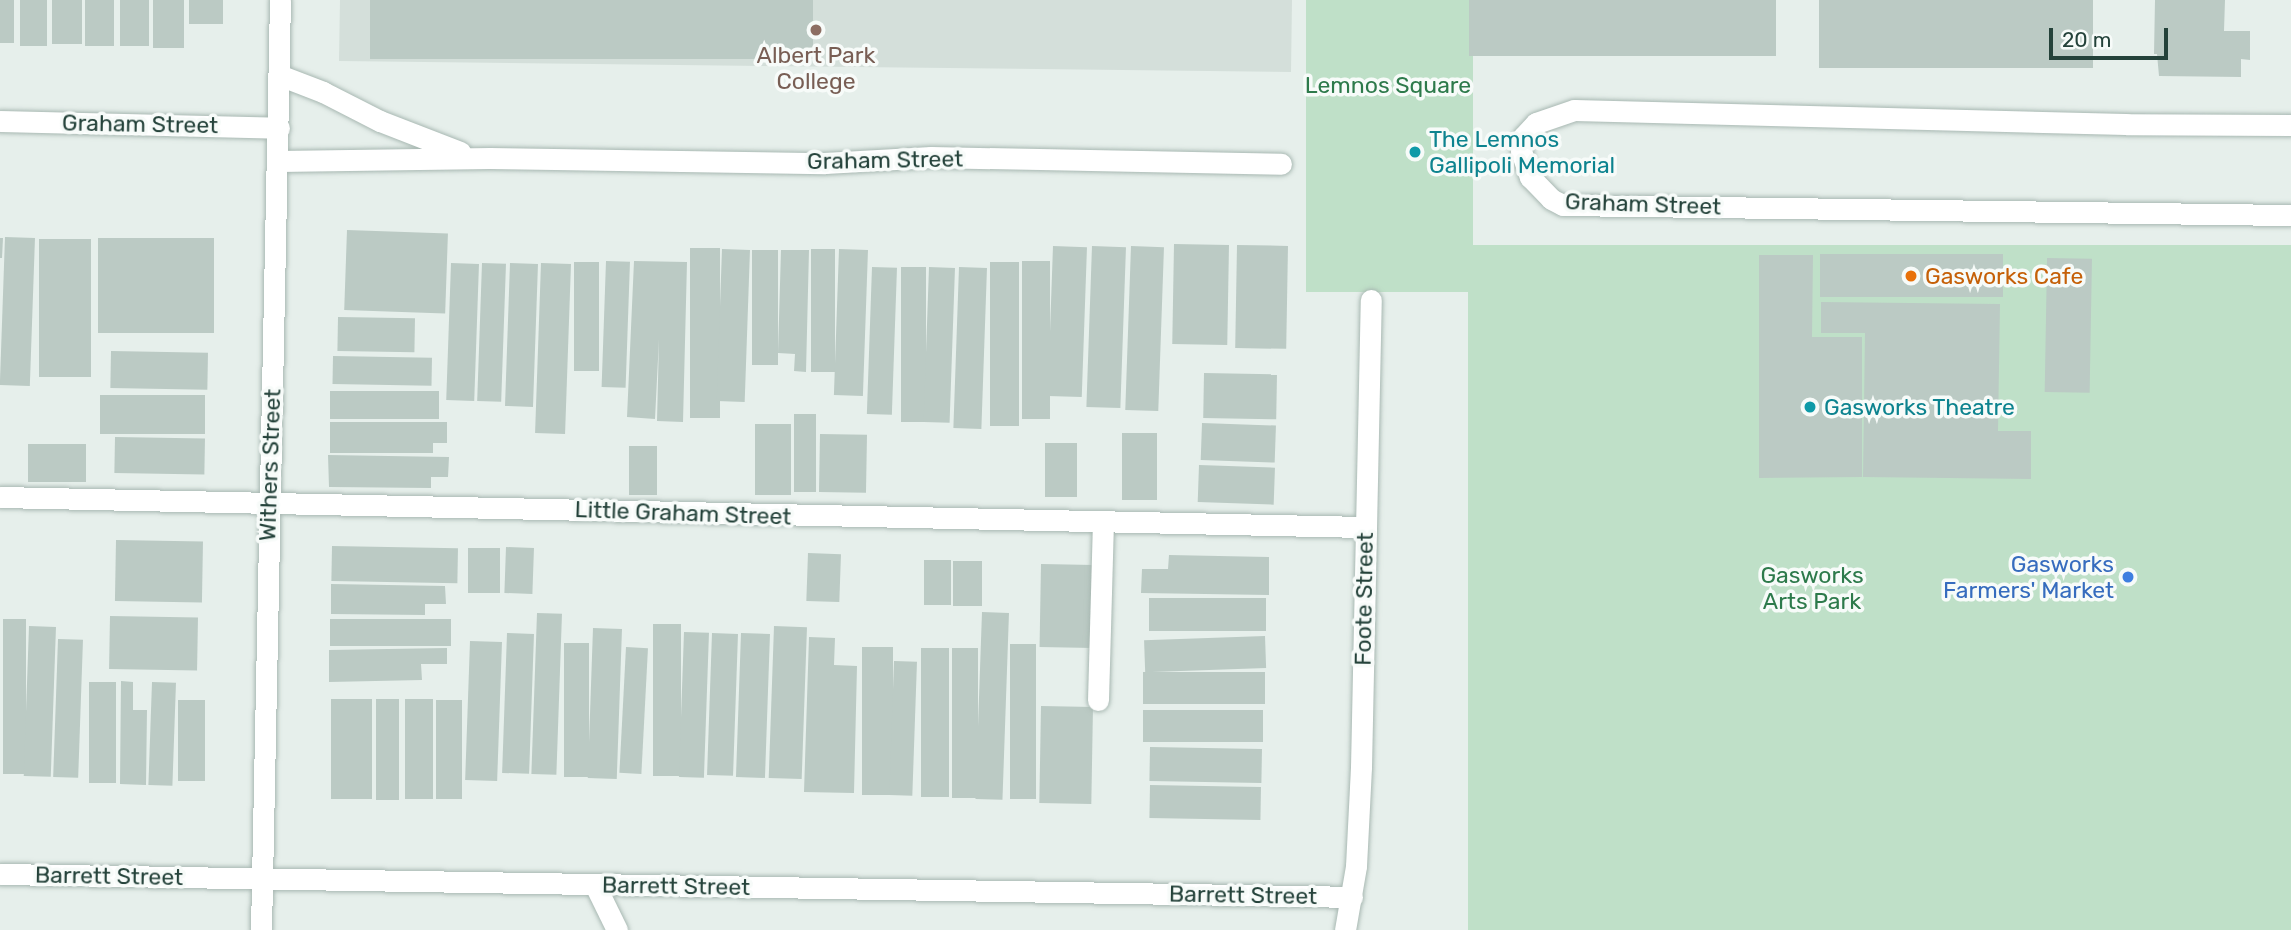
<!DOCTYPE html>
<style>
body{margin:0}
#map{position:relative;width:2291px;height:930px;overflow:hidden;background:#e6efeb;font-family:Rubik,sans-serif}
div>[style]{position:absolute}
.built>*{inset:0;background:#d4dfda}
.green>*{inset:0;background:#bfe0c8;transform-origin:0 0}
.building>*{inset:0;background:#bbcac4;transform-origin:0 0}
.roads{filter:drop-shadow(0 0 2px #a8b8b2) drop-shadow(0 0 2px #a8b8b2)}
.minor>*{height:21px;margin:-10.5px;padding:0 10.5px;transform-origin:10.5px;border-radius:10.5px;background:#fff}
.dots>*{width:19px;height:19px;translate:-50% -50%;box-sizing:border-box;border:4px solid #f7fbf9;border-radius:50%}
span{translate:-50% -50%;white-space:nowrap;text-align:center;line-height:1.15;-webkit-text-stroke:7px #f7fbf9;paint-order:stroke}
.education-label{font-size:23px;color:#785e54}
.park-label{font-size:23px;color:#2d7a4b}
.street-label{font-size:23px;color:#24423a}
.culture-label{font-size:23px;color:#0d838f}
.left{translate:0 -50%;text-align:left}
.food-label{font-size:23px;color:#c56008}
.shop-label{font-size:23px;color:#366cbe}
.right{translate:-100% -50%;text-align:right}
.scale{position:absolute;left:2049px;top:28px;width:119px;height:32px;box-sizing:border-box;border:4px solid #24423a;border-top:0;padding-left:9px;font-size:21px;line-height:24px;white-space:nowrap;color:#24423a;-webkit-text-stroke:5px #f7fbf9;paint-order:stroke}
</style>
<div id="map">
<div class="built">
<div style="clip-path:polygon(340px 0,1292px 0,1291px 72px,339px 61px)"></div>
</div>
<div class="green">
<div style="left:1306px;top:0;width:167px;height:292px"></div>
<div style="left:1468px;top:245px;width:823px;height:685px"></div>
</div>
<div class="building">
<div style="left:0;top:0;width:14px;height:43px"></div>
<div style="left:20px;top:0;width:27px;height:46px"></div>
<div style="left:52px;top:0;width:30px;height:44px"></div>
<div style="left:85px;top:0;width:29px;height:46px"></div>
<div style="left:120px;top:0;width:29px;height:46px"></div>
<div style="left:153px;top:0;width:31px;height:48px"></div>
<div style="left:189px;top:0;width:34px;height:24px"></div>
<div style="left:370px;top:0;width:443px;height:59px"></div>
<div style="left:1469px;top:0;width:307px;height:56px"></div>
<div style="left:1819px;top:0;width:274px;height:68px"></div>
<div style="clip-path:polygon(2155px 0,2225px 0,2224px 31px,2250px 31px,2250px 60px,2241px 59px,2241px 77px,2159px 76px,2157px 54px,2154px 54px)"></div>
<div style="left:347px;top:230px;width:101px;height:80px;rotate:2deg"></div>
<div style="left:5px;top:237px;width:30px;height:148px;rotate:2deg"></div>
<div style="clip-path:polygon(0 238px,3px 238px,2px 258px,0 258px)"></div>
<div style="left:98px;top:238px;width:116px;height:95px"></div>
<div style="left:39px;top:239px;width:52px;height:138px"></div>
<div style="left:1174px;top:244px;width:55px;height:100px;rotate:1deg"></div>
<div style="left:1237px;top:245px;width:51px;height:103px;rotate:1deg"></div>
<div style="left:1053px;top:246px;width:34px;height:150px;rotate:2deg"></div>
<div style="left:1092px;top:246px;width:34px;height:161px;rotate:2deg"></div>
<div style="left:1131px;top:246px;width:33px;height:164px;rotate:2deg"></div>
<div style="left:690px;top:248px;width:30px;height:170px"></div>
<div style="left:722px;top:249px;width:28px;height:152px;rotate:2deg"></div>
<div style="left:811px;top:249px;width:24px;height:123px"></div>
<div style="left:839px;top:249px;width:29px;height:146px;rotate:2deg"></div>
<div style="left:752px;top:250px;width:26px;height:115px"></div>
<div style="clip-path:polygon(781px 250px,809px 250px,806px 372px,794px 371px,795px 354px,778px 353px)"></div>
<div style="left:1820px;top:254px;width:183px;height:43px"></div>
<div style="clip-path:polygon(1759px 255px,1813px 255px,1812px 337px,1862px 337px,1862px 477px,1759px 478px)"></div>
<div style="left:2047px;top:258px;width:45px;height:134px;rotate:1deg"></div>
<div style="left:606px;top:261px;width:24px;height:126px;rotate:2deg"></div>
<div style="clip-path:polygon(634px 261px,687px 262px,683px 422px,657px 421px,659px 339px,655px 419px,627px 417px)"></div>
<div style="left:1022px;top:261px;width:28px;height:158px"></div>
<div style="left:574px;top:262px;width:25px;height:109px"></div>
<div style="left:990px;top:262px;width:29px;height:164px"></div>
<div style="left:451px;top:263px;width:28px;height:137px;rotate:2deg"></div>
<div style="left:482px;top:263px;width:24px;height:138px;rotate:2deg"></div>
<div style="left:510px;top:263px;width:28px;height:143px;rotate:2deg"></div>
<div style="left:541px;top:263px;width:30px;height:170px;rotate:2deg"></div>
<div style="left:872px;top:267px;width:25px;height:147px;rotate:2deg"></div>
<div style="left:901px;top:267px;width:25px;height:155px"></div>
<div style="left:929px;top:267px;width:26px;height:155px;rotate:2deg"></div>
<div style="left:959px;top:267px;width:28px;height:161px;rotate:2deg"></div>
<div style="clip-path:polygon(1821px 302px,2000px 304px,1998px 431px,2031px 431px,2031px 479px,1863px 477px,1865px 333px,1821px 333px)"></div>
<div style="left:338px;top:317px;width:77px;height:34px;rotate:1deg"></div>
<div style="left:111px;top:351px;width:97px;height:37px;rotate:1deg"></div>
<div style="left:333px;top:356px;width:99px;height:28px;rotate:1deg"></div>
<div style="left:1204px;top:373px;width:73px;height:45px;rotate:1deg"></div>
<div style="left:330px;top:391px;width:109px;height:28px"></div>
<div style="left:100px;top:395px;width:105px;height:39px"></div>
<div style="left:794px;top:414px;width:22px;height:78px"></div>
<div style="clip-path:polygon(330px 422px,447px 422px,447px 443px,433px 443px,433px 453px,330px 453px)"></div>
<div style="left:1202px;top:423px;width:74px;height:37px;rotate:2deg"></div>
<div style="left:755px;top:424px;width:36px;height:71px"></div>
<div style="left:1122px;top:433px;width:35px;height:67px"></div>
<div style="left:820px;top:434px;width:47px;height:58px;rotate:1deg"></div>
<div style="left:115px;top:437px;width:90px;height:36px;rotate:1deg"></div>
<div style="left:1045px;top:443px;width:32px;height:54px"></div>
<div style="left:28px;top:444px;width:58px;height:38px"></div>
<div style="left:629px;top:446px;width:28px;height:49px"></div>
<div style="clip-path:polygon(328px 455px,449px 457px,448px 477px,431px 477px,431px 488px,329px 487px)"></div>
<div style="left:1199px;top:465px;width:76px;height:37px;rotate:2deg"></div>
<div style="left:116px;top:540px;width:87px;height:61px;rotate:1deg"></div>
<div style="left:332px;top:546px;width:126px;height:35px;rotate:1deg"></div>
<div style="left:506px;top:547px;width:28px;height:46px;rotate:2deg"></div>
<div style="left:468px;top:548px;width:32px;height:45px"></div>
<div style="left:808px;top:553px;width:33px;height:48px;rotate:2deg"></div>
<div style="clip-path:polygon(1169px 555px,1269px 557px,1269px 595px,1141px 593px,1142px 569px,1168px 569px)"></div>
<div style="left:924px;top:560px;width:27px;height:45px"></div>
<div style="left:953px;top:561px;width:29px;height:45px"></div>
<div style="left:1041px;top:564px;width:53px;height:83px;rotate:1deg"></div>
<div style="clip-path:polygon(331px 584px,445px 586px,446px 604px,425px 604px,425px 615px,331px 614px)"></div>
<div style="left:1149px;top:598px;width:117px;height:33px"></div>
<div style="left:982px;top:612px;width:27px;height:187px;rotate:2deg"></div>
<div style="left:537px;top:613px;width:25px;height:161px;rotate:2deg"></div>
<div style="left:110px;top:616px;width:88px;height:53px;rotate:1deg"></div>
<div style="left:3px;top:619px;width:23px;height:155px"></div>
<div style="left:330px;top:619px;width:121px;height:27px"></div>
<div style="left:653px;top:624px;width:28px;height:152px"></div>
<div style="left:29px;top:626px;width:27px;height:150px;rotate:2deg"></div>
<div style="left:774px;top:626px;width:33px;height:152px;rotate:2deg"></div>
<div style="left:593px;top:628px;width:29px;height:150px;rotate:2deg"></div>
<div style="left:684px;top:632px;width:25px;height:145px;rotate:2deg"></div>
<div style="left:507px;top:633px;width:27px;height:140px;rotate:2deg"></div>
<div style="left:712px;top:633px;width:26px;height:142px;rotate:2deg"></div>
<div style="left:741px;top:633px;width:29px;height:144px;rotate:2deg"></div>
<div style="left:1265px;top:636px;width:32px;height:121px;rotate:88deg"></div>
<div style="clip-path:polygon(809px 637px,835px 638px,834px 665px,857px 666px,854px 793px,804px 792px)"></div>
<div style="left:58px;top:639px;width:25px;height:138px;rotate:2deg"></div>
<div style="left:470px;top:641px;width:32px;height:139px;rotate:2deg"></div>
<div style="left:564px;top:643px;width:25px;height:134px"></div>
<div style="left:1010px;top:644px;width:26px;height:155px"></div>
<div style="left:626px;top:647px;width:22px;height:126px;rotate:3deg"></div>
<div style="left:862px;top:647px;width:31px;height:148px"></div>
<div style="clip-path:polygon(447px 648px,447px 664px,421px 664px,422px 680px,329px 682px,329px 650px)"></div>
<div style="left:921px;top:648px;width:28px;height:149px"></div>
<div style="left:952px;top:648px;width:26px;height:150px"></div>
<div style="left:894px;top:661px;width:23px;height:134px;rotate:2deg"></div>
<div style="left:1143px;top:672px;width:122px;height:32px"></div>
<div style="clip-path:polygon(121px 681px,133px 682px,133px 710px,147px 710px,146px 785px,120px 784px)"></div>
<div style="left:89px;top:682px;width:27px;height:101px"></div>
<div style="left:152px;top:682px;width:24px;height:103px;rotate:2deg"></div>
<div style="left:331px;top:699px;width:41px;height:100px"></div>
<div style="left:376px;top:699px;width:23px;height:101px"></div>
<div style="left:405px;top:699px;width:28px;height:100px"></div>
<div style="left:178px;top:700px;width:27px;height:81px"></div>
<div style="left:436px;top:700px;width:26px;height:99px"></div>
<div style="left:1041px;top:706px;width:52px;height:97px;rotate:1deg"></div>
<div style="left:1143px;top:710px;width:120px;height:32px"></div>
<div style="left:1150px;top:747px;width:112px;height:34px;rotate:1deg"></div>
<div style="left:1150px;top:785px;width:111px;height:33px;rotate:1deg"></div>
</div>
<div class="roads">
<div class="minor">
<div style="left:279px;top:75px;width:47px;rotate:21.1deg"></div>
<div style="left:323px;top:92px;width:64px;rotate:27deg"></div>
<div style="left:380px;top:121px;width:86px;rotate:21.2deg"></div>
<div style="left:0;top:121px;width:279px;rotate:1.4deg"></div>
<div style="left:2291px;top:125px;width:165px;rotate:-179.7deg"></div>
<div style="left:2126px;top:124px;width:552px;rotate:-178.55deg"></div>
<div style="left:1574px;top:110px;width:40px;rotate:161.1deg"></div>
<div style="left:1536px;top:123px;width:19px;rotate:133deg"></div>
<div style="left:1523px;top:137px;width:14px;rotate:98deg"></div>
<div style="left:1521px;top:151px;width:28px;rotate:71deg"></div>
<div style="left:1530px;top:177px;width:30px;rotate:46deg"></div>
<div style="left:1551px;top:199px;width:13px;rotate:27deg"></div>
<div style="left:1563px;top:205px;width:728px;rotate:0.79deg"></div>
<div style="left:279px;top:161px;width:211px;rotate:-0.8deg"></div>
<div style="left:490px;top:158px;width:335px;rotate:0.9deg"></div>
<div style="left:825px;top:163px;width:106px;rotate:-3.2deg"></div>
<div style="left:931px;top:157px;width:350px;rotate:1.1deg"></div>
<div style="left:0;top:497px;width:1366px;rotate:1.26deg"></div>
<div style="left:1098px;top:700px;width:176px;rotate:-88.4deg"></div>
<div style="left:0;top:874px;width:1352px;rotate:0.97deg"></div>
<div style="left:595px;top:885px;width:50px;rotate:63.9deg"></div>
<div style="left:261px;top:930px;width:930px;rotate:-88.83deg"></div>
<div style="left:1345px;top:930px;width:65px;rotate:-80.2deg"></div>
<div style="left:1356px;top:866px;width:99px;rotate:-87.1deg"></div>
<div style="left:1361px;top:767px;width:467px;rotate:-88.8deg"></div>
</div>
</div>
<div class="dots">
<div style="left:816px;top:30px;background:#8d6e63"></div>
<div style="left:1415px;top:152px;background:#0f9aa8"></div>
<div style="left:1911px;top:276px;background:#e8710a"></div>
<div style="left:1810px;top:407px;background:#0f9aa8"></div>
<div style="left:2128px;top:577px;background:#3f7fe0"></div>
</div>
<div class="education-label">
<span style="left:816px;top:68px">Albert Park<br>College</span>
</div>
<div class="park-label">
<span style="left:1388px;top:85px">Lemnos Square</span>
<span style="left:1812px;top:588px">Gasworks<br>Arts Park</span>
</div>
<div class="street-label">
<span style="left:140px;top:124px;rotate:1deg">Graham Street</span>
<span style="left:885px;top:160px;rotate:-1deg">Graham Street</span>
<span style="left:1643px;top:204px;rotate:2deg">Graham Street</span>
<span style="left:270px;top:465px;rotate:-88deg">Withers Street</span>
<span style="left:683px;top:513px;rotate:2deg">Little Graham Street</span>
<span style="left:1364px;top:599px;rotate:-89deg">Foote Street</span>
<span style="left:109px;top:876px;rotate:1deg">Barrett Street</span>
<span style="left:676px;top:886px;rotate:1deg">Barrett Street</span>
<span style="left:1243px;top:895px;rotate:1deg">Barrett Street</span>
</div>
<div class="culture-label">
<span class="left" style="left:1429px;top:152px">The Lemnos<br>Gallipoli Memorial</span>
<span class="left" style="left:1824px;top:407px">Gasworks Theatre</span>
</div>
<div class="food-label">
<span class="left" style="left:1925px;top:276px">Gasworks Cafe</span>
</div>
<div class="shop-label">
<span class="right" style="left:2114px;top:577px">Gasworks<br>Farmers' Market</span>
</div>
<div class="scale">20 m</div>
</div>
